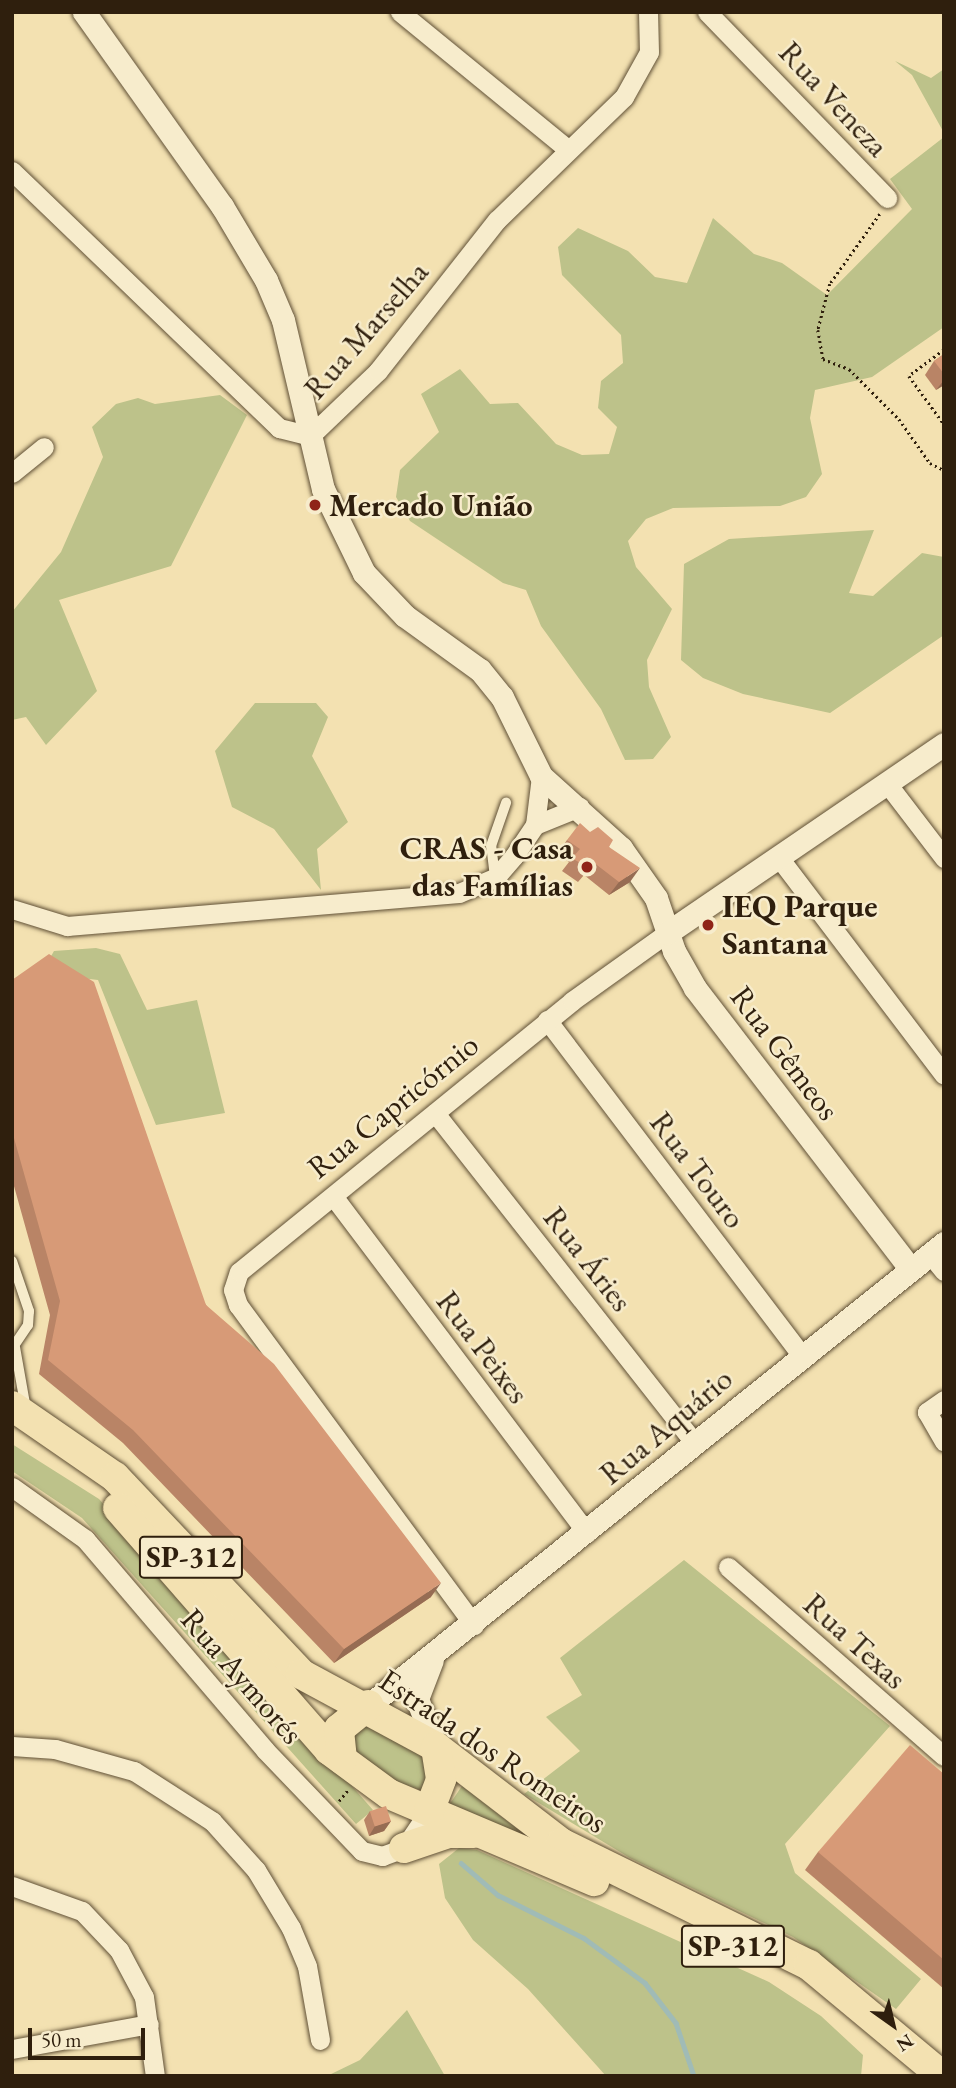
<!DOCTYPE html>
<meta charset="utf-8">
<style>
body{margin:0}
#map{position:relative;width:956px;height:2088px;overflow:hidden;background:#f3e1b1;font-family:"EB Garamond",serif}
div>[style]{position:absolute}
.green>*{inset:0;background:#bdc28a}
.stream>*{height:4.5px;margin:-2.25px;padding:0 2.25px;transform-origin:2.25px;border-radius:2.25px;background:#a0bbb6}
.path>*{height:2.5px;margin-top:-1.25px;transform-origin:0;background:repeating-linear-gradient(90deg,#2f1f0d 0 2px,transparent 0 5.5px)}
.roads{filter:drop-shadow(0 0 2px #605036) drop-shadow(0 0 2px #605036)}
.service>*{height:10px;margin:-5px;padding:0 5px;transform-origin:5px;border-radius:5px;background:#f7eccc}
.minor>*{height:19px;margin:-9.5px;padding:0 9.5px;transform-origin:9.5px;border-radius:9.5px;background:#f7eccc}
.tertiary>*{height:23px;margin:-11.5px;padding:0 11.5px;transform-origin:11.5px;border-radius:11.5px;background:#f7eccc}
.primary>*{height:30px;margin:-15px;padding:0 15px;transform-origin:15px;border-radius:15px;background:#f3e1b1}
.wall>*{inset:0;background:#b98466}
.shaded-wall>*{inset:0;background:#966c53}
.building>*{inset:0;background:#d79a77;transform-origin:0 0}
.dots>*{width:19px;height:19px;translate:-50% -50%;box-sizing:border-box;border:4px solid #f7eccc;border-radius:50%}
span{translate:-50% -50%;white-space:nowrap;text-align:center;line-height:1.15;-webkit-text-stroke:5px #f7eccc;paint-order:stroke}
.shield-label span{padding:2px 5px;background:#f7eccc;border:2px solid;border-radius:5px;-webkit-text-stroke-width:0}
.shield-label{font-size:30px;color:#2f1f0d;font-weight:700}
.street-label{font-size:32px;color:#2f1f0d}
.poi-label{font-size:32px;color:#2f1f0d;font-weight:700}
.left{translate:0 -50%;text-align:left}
.right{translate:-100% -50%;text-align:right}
.frame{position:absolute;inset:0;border:14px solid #2f1f0d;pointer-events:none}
.north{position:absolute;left:858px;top:1990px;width:70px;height:70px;-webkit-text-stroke:5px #f7eccc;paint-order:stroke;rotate:146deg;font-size:19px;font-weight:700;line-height:28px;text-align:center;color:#2f1f0d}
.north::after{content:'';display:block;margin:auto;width:24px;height:32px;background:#2f1f0d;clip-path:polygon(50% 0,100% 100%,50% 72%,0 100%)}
.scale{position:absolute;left:28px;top:2028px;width:117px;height:32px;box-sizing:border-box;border:4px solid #2f1f0d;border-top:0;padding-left:9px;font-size:21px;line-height:24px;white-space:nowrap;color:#2f1f0d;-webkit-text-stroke:5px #f7eccc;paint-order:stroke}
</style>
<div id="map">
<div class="green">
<div style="clip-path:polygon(895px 61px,931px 78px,944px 69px,944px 133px,912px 75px)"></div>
<div style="clip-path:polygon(944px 137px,944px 327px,872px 377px,815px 390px,810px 418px,822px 474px,806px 497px,780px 506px,673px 508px,646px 519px,628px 541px,636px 567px,672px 609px,647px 660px,649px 687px,671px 737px,653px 759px,625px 760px,601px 709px,541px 626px,526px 590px,503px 583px,410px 521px,396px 497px,400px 470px,439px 432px,421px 394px,460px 369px,490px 404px,518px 403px,556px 444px,582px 455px,609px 454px,617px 427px,598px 408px,601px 381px,623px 363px,621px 335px,562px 275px,558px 247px,578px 228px,628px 251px,655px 277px,687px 283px,713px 218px,754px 254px,782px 263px,827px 295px,912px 209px,890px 179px)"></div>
<div style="clip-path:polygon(220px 395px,247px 415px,171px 566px,59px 600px,97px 691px,46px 745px,26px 717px,12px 720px,12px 612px,61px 552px,103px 457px,92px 427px,116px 404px,138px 398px,155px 404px)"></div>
<div style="clip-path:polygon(874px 530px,849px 593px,873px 596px,922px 553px,944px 557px,944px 635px,830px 713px,743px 694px,703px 678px,681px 660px,684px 564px,729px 539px)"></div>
<div style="clip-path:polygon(255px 703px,316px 703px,328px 717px,312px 756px,348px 822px,317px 849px,321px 890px,274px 829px,232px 807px,215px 751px)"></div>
<div style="clip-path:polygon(96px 948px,120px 954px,147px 1010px,197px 1000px,225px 1113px,156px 1125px,98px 980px,81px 978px,50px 958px,54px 951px)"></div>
<div style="clip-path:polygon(12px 1444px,99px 1499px,373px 1810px,356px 1824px,82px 1518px,12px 1471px)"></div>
<div style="clip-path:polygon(684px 1560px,890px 1726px,785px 1844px,795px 1873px,921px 1979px,896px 2009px,793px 1937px,630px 1858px,524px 1794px,580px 1751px,546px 1717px,582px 1695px,560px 1658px)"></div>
<div style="clip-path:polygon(364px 1723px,417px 1753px,427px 1762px,427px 1784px,420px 1790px,400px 1784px,358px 1756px,349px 1743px,355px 1727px)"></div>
<div style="clip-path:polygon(462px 1786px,538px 1845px,447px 1808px)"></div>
<div style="clip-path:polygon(459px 1848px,477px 1850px,769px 1982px,821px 2016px,863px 2055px,861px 2076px,606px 2076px,528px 1989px,473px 1940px,445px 1898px,439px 1864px)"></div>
<div style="clip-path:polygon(407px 2010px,445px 2076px,327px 2076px,360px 2060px)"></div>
</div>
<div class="stream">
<div style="left:461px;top:1863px;width:49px;rotate:40.9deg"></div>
<div style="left:498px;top:1895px;width:96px;rotate:26.6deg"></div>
<div style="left:584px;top:1938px;width:76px;rotate:36.4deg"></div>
<div style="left:645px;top:1983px;width:51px;rotate:52.2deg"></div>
<div style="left:676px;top:2023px;width:56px;rotate:71.2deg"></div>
</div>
<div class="path">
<div style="left:880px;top:214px;width:86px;rotate:125.5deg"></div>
<div style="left:830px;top:284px;width:48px;rotate:104.6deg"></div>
<div style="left:818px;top:330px;width:29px;rotate:80deg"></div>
<div style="left:823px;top:359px;width:28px;rotate:21deg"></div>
<div style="left:849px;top:369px;width:71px;rotate:45deg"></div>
<div style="left:899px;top:419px;width:54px;rotate:54.8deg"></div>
<div style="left:930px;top:463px;width:16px;rotate:27deg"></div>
<div style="left:944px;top:350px;width:44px;rotate:143.4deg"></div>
<div style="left:909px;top:376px;width:59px;rotate:53.9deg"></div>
<div style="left:339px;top:1801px;width:14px;rotate:-51deg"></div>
</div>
<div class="roads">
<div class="service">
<div style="left:495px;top:877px;width:31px;rotate:-97deg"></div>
<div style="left:491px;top:846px;width:46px;rotate:-70.8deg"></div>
<div style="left:12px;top:1261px;width:53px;rotate:71.2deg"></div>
<div style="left:29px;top:1311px;width:14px;rotate:94deg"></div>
<div style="left:28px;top:1325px;width:29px;rotate:124deg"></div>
<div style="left:15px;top:1347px;width:58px;rotate:80deg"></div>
</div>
<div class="minor">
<div style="left:400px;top:12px;width:215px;rotate:39.3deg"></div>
<div style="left:707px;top:12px;width:259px;rotate:45.9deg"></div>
<div style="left:12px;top:171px;width:371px;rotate:43.9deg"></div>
<div style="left:279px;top:428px;width:32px;rotate:14deg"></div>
<div style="left:310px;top:436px;width:94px;rotate:-43.7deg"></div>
<div style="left:378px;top:371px;width:192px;rotate:-51.8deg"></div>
<div style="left:497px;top:220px;width:177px;rotate:-44.1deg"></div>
<div style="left:624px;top:97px;width:51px;rotate:-60.9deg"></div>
<div style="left:649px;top:52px;width:40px;rotate:-91.4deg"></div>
<div style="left:12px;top:473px;width:41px;rotate:-39.1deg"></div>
<div style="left:889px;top:786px;width:91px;rotate:52.6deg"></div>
<div style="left:535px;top:825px;width:48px;rotate:-22.2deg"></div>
<div style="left:780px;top:859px;width:271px;rotate:52.8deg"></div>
<div style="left:12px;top:909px;width:58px;rotate:17.2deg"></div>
<div style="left:67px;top:926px;width:393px;rotate:-4.8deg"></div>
<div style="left:459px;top:893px;width:39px;rotate:-23deg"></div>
<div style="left:495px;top:878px;width:29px;rotate:-49deg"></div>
<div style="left:514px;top:856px;width:37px;rotate:-56deg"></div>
<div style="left:535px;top:825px;width:49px;rotate:-83deg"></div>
<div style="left:547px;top:1020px;width:420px;rotate:52.8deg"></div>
<div style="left:435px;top:1113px;width:419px;rotate:51.8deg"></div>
<div style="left:333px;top:1196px;width:422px;rotate:53deg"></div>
<div style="left:930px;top:1254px;width:22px;rotate:51deg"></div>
<div style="left:944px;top:1400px;width:21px;rotate:145deg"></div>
<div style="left:927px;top:1412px;width:34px;rotate:60deg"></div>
<div style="left:12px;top:1487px;width:90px;rotate:35.5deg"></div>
<div style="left:85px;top:1539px;width:277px;rotate:49.5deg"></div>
<div style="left:265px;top:1750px;width:140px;rotate:46.2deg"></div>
<div style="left:362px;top:1851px;width:21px;rotate:14deg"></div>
<div style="left:382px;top:1856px;width:23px;rotate:-20deg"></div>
<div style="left:404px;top:1848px;width:45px;rotate:-56deg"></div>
<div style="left:728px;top:1567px;width:287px;rotate:41.2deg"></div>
<div style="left:474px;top:1625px;width:398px;rotate:-126.4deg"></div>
<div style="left:238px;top:1305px;width:16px;rotate:-108deg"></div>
<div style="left:233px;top:1290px;width:19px;rotate:-72deg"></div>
<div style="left:239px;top:1272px;width:429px;rotate:-39.1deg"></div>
<div style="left:572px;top:1001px;width:117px;rotate:-35.6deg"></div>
<div style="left:12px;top:1746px;width:43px;rotate:4deg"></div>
<div style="left:55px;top:1749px;width:82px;rotate:15.6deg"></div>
<div style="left:134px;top:1771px;width:93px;rotate:32.7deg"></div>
<div style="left:212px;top:1821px;width:66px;rotate:48.1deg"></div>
<div style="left:256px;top:1870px;width:68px;rotate:58.9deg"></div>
<div style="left:291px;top:1928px;width:41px;rotate:67.2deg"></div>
<div style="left:307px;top:1966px;width:75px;rotate:80deg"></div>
<div style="left:12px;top:1886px;width:74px;rotate:19.7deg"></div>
<div style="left:82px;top:1911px;width:54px;rotate:46.5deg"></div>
<div style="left:119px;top:1950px;width:53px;rotate:62deg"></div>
<div style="left:144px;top:1997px;width:80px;rotate:82.1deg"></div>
<div style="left:12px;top:2049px;width:139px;rotate:-10.3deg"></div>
</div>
<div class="tertiary">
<div style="left:84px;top:12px;width:238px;rotate:54.6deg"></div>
<div style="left:222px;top:206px;width:86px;rotate:59.3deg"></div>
<div style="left:266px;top:280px;width:43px;rotate:67deg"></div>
<div style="left:283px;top:320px;width:174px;rotate:76.7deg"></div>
<div style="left:323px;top:489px;width:93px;rotate:64deg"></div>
<div style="left:364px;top:573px;width:59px;rotate:46.4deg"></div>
<div style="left:405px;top:616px;width:92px;rotate:35.8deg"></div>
<div style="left:480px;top:670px;width:35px;rotate:51deg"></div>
<div style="left:502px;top:697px;width:88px;rotate:63.7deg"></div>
<div style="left:541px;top:776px;width:108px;rotate:42deg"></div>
<div style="left:621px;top:848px;width:61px;rotate:55deg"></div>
<div style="left:656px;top:898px;width:56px;rotate:71.2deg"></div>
<div style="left:674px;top:951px;width:43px;rotate:60.4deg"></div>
<div style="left:695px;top:988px;width:354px;rotate:52.5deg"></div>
<div style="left:667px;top:933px;width:335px;rotate:-34.3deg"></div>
<div style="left:432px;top:1660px;width:42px;rotate:111deg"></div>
<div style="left:417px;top:1699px;width:52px;rotate:68.4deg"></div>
<div style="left:369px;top:1705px;width:738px;rotate:-38.78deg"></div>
</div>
<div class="primary">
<div style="left:12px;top:1406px;width:125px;rotate:34.6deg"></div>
<div style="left:115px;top:1477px;width:271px;rotate:46.6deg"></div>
<div style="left:301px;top:1674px;width:153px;rotate:28.4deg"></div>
<div style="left:436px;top:1747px;width:158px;rotate:37.5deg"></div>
<div style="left:561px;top:1843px;width:276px;rotate:26.2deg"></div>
<div style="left:809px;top:1965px;width:173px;rotate:39.8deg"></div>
<div style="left:118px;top:1508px;width:321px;rotate:48.9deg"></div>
<div style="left:329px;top:1750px;width:74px;rotate:36.3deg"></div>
<div style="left:389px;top:1794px;width:223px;rotate:23deg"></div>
<div style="left:342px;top:1759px;width:30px;rotate:-96deg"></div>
<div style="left:339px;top:1729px;width:38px;rotate:-39deg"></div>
<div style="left:429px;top:1811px;width:34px;rotate:-69deg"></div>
<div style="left:441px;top:1779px;width:32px;rotate:-99deg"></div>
<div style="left:404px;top:1848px;width:46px;rotate:-18.8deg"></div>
<div style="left:448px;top:1833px;width:26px"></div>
</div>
</div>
<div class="wall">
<div style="clip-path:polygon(944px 354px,944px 385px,936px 390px,925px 375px,934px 361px)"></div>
<div style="clip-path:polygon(567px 840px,609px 847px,630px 882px,609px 895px,584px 875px,578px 882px,562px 871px,569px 862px,557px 854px)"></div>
<div style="clip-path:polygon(12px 980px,206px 1305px,431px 1597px,334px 1663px,123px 1443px,39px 1374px,50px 1315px,12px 1179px)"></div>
<div style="clip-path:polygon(944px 1774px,944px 1989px,805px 1870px,818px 1852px)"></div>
<div style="clip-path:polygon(370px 1811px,391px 1821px,384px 1831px,369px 1836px,364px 1820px)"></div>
</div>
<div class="shaded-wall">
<div style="clip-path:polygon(944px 380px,944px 385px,936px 390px)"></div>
<div style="clip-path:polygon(640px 868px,630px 882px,609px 895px,619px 882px)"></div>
<div style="clip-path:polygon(441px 1583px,431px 1597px,334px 1663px,344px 1649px)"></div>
<div style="clip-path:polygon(391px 1821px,384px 1831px,369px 1836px,375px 1826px)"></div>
</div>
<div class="building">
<div style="clip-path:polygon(944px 354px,944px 374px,934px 361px)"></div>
<div style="clip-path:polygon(580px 823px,590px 832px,598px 827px,613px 840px,609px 847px,640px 868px,619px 882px,593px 862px,588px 868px,572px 858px,580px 849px,567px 840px)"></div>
<div style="clip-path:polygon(49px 954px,94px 982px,206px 1305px,274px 1364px,441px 1583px,344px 1649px,133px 1430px,48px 1360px,60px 1301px,12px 1131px,12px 980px)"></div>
<div style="clip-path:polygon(910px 1745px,944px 1774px,944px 1960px,818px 1852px)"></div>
<div style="left:386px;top:1806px;width:16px;height:17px;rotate:72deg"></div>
</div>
<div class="dots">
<div style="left:315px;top:505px;background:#8f2418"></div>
<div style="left:587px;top:867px;background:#8f2418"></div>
<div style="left:708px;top:925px;background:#8f2418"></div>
</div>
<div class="shield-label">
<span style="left:191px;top:1557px">SP-312</span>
<span style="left:733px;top:1946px">SP-312</span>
</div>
<div class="street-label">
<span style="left:834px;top:99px;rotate:47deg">Rua Veneza</span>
<span style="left:366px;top:330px;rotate:-49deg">Rua Marselha</span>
<span style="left:785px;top:1053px;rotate:53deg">Rua Gêmeos</span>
<span style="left:393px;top:1106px;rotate:-39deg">Rua Capricórnio</span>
<span style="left:698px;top:1170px;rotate:53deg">Rua Touro</span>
<span style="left:588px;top:1259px;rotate:52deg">Rua Áries</span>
<span style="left:483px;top:1347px;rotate:53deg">Rua Peixes</span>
<span style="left:666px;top:1426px;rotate:-40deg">Rua Aquário</span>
<span style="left:855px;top:1641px;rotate:42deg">Rua Texas</span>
<span style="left:242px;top:1676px;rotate:49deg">Rua Aymorés</span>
<span style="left:493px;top:1751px;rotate:34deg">Estrada dos Romeiros</span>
</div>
<div class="poi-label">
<span class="left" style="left:329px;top:505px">Mercado União</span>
<span class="right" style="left:573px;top:867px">CRAS - Casa<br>das Famílias</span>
<span class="left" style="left:722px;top:925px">IEQ Parque<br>Santana</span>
</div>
<div class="frame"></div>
<div class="north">N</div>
<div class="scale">50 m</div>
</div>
